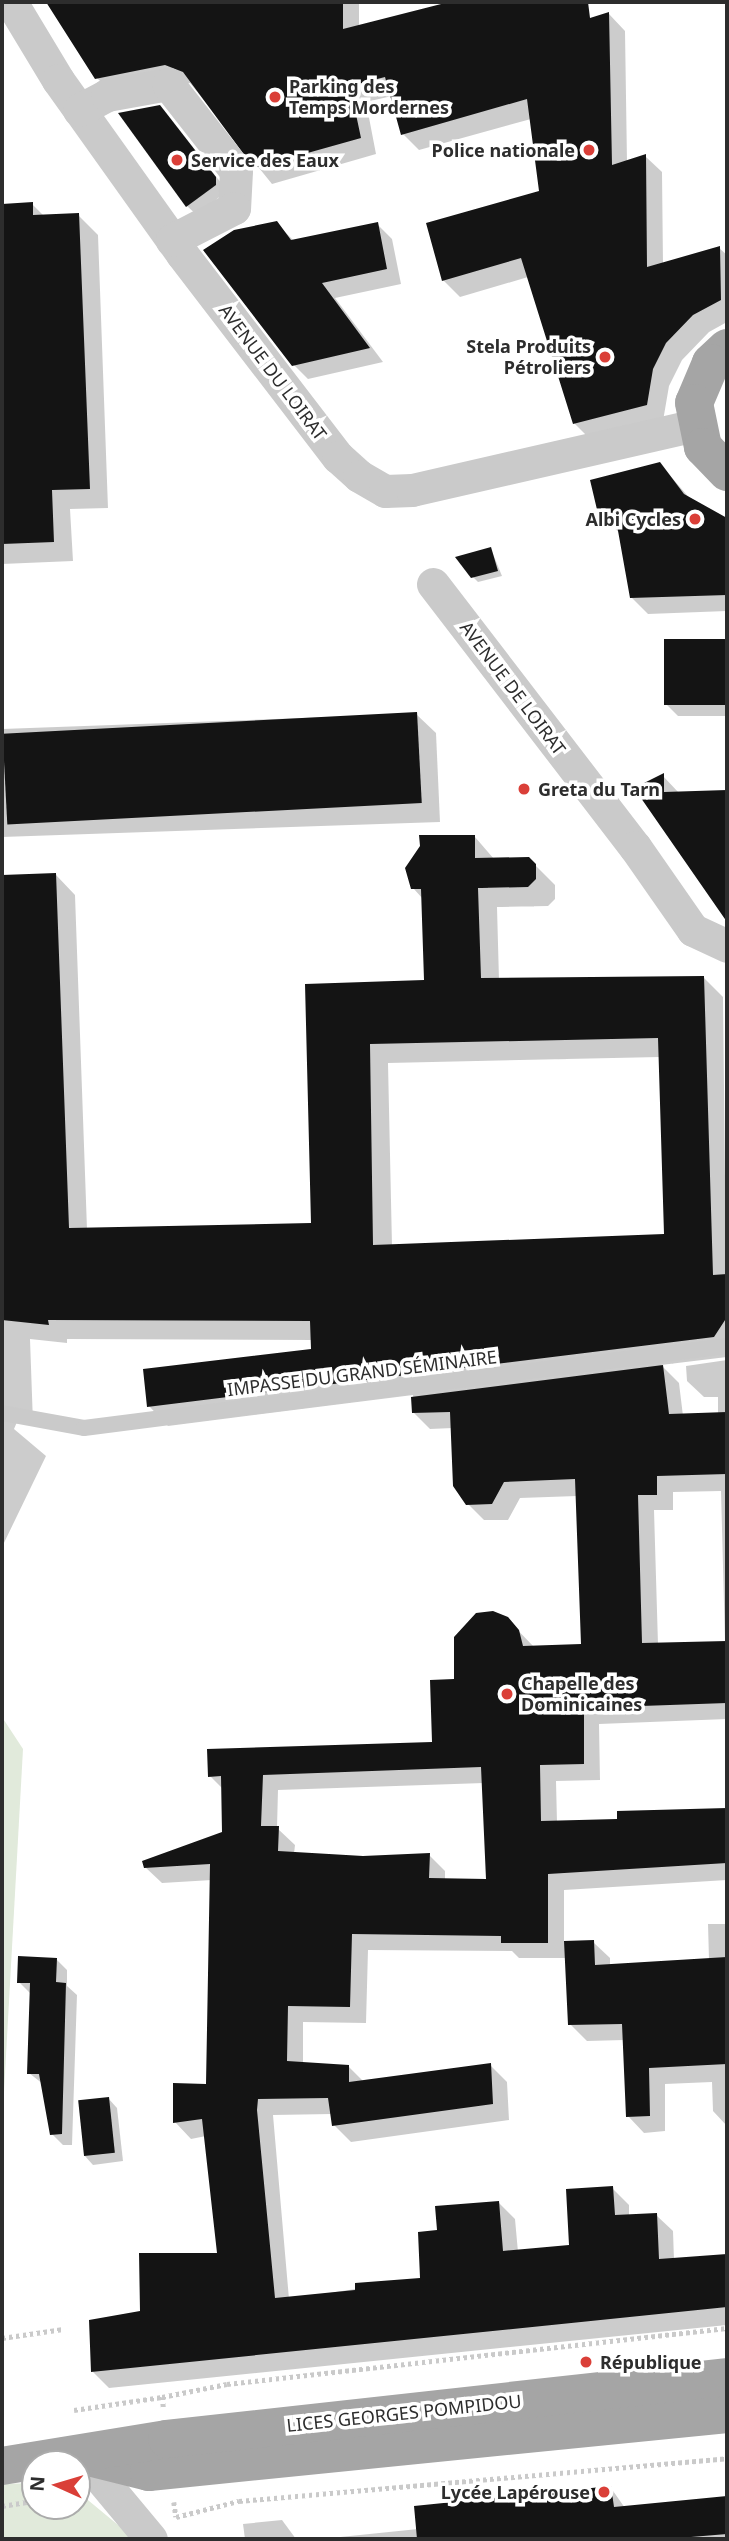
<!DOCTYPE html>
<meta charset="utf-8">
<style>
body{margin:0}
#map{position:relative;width:729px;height:2541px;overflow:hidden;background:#fff;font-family:"Noto Sans",sans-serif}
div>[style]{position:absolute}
.green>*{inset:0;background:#e1eadb}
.shadow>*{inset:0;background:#0003}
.building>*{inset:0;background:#141414;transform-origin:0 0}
.path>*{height:4.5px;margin-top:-2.25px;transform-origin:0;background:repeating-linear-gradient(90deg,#cacaca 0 3.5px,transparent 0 7px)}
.lane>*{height:16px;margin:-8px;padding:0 8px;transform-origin:8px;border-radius:8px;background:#cacaca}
.street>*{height:33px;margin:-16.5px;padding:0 16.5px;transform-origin:16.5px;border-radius:16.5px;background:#cacaca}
.primary>*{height:38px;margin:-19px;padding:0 19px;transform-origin:19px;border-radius:19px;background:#a5a5a5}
.dots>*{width:19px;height:19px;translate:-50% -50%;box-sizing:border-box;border:4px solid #fff;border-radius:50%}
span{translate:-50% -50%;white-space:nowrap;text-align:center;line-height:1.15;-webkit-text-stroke:7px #fff;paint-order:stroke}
.poi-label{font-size:18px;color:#2d2d2d;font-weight:700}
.left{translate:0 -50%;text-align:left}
.right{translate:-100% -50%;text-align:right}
.street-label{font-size:18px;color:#2d2d2d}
.frame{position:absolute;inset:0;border:4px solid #2d2d2d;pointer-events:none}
.north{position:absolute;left:21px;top:2450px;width:70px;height:70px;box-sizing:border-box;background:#fff;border:2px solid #ababab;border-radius:50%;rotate:274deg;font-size:19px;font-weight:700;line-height:28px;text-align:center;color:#2d2d2d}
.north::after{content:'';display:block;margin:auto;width:24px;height:32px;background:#da3f38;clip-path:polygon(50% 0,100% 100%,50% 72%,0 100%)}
</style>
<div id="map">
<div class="green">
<div style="clip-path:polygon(2px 1717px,23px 1749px,2px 2128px)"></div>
<div style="clip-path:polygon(35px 2483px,35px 2506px,77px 2506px,77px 2491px,135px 2539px,2px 2539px,2px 2484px)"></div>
</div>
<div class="shadow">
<div style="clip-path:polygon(50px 2px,359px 2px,359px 27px,454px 2px,518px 2px,523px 39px,609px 14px,625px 31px,627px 162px,645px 156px,662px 172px,663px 264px,719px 248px,727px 255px,727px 322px,709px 332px,682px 360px,669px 386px,663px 421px,591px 440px,575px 424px,528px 277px,460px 297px,443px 280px,541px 193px,531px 119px,419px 150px,403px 134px,392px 96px,366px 102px,376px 154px,272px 184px,190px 83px,114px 95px,97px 78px)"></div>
<div style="clip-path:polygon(159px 107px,227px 190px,198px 216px,187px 206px)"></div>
<div style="clip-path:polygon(32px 204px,44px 216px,78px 215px,98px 235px,108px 508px,70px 509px,73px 561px,2px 564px,2px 206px)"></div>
<div style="clip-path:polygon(276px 223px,294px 241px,377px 224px,392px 239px,401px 284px,335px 298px,383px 362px,308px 379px,293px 364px)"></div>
<div style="clip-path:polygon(660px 464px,692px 501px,727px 520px,727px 611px,648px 614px,631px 597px,620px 533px,601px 517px)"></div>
<div style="clip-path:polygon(491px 549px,502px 576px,478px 582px,473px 577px)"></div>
<div style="clip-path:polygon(727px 641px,727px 716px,678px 716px,667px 705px,666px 648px)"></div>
<div style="clip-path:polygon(416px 714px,436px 733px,440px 822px,2px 837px,2px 729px)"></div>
<div style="clip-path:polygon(663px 776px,679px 793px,727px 792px,727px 916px,637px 789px)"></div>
<div style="clip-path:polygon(evenodd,475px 837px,494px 859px,528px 858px,555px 885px,555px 899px,548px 906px,497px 907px,499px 980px,704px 978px,723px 997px,727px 1357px,661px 1365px,679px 1383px,683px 1416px,718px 1414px,718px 1397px,704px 1397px,687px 1381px,686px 1366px,727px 1360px,727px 1719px,599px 1724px,600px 1780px,556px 1781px,557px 1822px,619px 1821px,619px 1813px,727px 1809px,727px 1880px,564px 1890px,564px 1943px,593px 1942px,610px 1958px,610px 1965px,709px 1960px,708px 1924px,727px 1924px,727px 2126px,713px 2111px,712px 2082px,665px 2084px,665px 2131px,644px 2133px,628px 2116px,624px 2040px,587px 2041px,570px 2024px,567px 1958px,519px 1958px,512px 1951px,368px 1950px,366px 2023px,303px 2022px,303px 2064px,349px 2067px,364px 2082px,490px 2065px,507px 2082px,509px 2120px,351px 2142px,334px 2125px,332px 2114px,273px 2115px,289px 2299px,422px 2279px,439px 2232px,499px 2203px,515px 2219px,518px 2252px,571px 2246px,612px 2188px,629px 2205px,629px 2216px,656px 2215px,673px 2231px,674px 2260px,727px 2256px,727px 2325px,109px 2388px,93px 2372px,141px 2312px,219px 2255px,206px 2136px,191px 2139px,175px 2122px,208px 2086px,212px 1880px,162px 1883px,145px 1867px,224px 1833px,223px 1789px,210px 1776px,434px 1743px,456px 1681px,507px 1619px,534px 1647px,582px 1646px,577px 1496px,520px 1498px,508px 1520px,484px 1520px,467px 1503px,453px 1428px,430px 1429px,414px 1413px,413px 1395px,168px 1426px,149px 1406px,313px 1350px,313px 1340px,67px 1339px,67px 1343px,30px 1339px,33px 1423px,17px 1422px,14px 1429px,46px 1456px,2px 1547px,2px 877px,56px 875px,75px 895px,87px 1229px,312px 1225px,306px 985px,425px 982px,423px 899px,413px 888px,475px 837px,660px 1057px,666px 1236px,392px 1246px,388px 1063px,660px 1057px,475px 837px,721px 1491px,725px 1642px,658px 1644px,654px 1510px,673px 1510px,673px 1492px,721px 1491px,475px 837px,484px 1783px,488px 1881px,445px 1880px,445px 1871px,429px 1855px,363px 1858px,294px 1854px,295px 1845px,277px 1828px,278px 1790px,484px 1783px)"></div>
<div style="clip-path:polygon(56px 1959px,67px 1970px,67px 1986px,77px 1995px,72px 2145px,63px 2145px,52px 2134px,43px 2084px,29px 2073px,31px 1994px,19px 1982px)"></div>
<div style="clip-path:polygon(108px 2098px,117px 2108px,123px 2161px,93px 2165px,84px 2155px)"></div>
<div style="clip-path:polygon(611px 2488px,625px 2508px,727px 2498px,727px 2539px,321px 2539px,418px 2529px)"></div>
<div style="clip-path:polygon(282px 2520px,296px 2539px,245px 2539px,243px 2524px)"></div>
</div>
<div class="building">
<div style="clip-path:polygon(46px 2px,343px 2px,343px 29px,449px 2px,588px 2px,590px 18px,609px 12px,612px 165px,646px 154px,647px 267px,720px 246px,721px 300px,693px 315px,666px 343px,653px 369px,647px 405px,573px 424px,521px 258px,442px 281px,426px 223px,539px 191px,527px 99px,401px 135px,385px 77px,350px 86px,361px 138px,254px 168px,183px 72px,165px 65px,95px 79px)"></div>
<div style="clip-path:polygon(160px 105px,216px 177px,216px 185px,186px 207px,118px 113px)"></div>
<div style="clip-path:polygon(33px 202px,33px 215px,79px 213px,90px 489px,52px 490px,54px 542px,2px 544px,2px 204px)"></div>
<div style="clip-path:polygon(277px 221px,291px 240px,378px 222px,387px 269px,322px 283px,370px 348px,292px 366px,203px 250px,234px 230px)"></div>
<div style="clip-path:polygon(660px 462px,684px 494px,727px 518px,727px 595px,630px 598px,615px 514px,599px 518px,590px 480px)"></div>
<div style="clip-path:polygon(491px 547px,498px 571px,471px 578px,455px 557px)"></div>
<div style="left:727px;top:639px;width:66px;height:63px;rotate:90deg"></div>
<div style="left:417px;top:712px;width:91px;height:415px;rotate:87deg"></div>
<div style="clip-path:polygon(664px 773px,664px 792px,727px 790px,727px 922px,634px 788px)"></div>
<div style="clip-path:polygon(evenodd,419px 835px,475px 835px,475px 858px,529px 857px,536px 864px,536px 879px,528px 887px,478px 888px,481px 978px,704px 976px,713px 1275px,727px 1274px,727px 1317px,714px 1337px,147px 1407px,143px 1369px,311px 1349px,310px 1321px,48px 1320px,49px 1325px,2px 1320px,2px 875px,56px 873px,69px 1228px,311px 1223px,305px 984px,424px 980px,421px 889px,411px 889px,405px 868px,420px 846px,419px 835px,658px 1038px,664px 1234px,373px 1245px,370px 1044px,658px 1038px)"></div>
<div style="clip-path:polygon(evenodd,663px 1365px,669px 1414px,727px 1412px,727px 1474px,657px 1476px,657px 1495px,638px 1495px,642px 1643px,727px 1641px,727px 1703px,584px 1708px,584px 1764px,540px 1765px,541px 1821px,617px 1819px,617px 1811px,727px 1808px,727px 1863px,548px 1874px,548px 1943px,501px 1943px,501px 1936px,352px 1934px,350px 2007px,288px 2006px,287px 2061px,349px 2065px,349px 2082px,491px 2063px,493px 2104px,332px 2126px,328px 2098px,258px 2099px,257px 2110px,275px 2298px,355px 2290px,355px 2283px,420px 2278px,418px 2232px,437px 2230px,435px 2206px,499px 2201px,503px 2251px,569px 2245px,566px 2189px,613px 2186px,615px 2215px,657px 2213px,659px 2259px,727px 2254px,727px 2307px,91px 2372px,89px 2320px,140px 2311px,139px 2253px,217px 2253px,202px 2119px,173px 2123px,173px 2083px,206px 2084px,210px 1864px,144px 1868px,142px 1861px,222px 1832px,221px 1776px,208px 1777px,207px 1749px,432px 1742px,430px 1680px,454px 1679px,454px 1637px,476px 1613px,493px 1611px,508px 1617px,519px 1630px,523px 1646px,581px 1644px,575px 1479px,504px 1482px,492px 1504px,466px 1505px,453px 1486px,450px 1412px,412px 1413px,411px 1397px,663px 1365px,481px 1767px,486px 1879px,429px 1878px,430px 1853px,363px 1856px,278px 1851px,279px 1826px,261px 1826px,263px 1775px,481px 1767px)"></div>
<div style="clip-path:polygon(594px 1940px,595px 1965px,727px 1957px,727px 2064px,649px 2068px,650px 2116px,626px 2117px,622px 2024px,568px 2025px,564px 1941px)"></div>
<div style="clip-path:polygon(18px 1956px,57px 1958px,56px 1982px,66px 1983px,62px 2134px,50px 2135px,39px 2074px,27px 2074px,30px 1983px,17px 1983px)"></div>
<div style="left:109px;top:2097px;width:56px;height:31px;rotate:84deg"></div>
<div style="clip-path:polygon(611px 2486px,614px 2507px,727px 2496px,727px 2534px,667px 2539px,417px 2539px,414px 2506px)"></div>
</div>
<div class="path">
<div style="left:2px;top:2338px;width:62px;rotate:-8.4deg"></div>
<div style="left:163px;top:2407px;width:10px;rotate:-96deg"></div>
<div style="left:162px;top:2397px;width:66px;rotate:-11.3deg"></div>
<div style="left:227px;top:2384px;width:503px;rotate:-6.39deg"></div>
<div style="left:74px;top:2410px;width:89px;rotate:-8.4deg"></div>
<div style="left:174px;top:2502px;width:15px;rotate:82deg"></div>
<div style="left:176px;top:2517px;width:65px;rotate:-14.3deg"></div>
<div style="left:239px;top:2501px;width:490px;rotate:-5deg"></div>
<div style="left:2px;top:2506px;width:33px;rotate:-9deg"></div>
</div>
<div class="lane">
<div style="left:2px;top:1413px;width:83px;rotate:10.4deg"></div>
<div style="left:84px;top:1428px;width:648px;rotate:-7.27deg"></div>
</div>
<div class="street">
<div style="left:11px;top:2px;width:91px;rotate:58.9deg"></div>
<div style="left:58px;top:80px;width:214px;rotate:54.5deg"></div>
<div style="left:182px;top:254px;width:256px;rotate:52.5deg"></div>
<div style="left:338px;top:457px;width:28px;rotate:42deg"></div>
<div style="left:359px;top:476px;width:30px;rotate:30deg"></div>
<div style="left:385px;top:491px;width:27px;rotate:-2deg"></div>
<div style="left:412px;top:490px;width:290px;rotate:-12.9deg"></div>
<div style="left:79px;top:110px;width:32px;rotate:-28deg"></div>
<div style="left:107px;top:95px;width:62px;rotate:-10.2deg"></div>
<div style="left:168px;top:84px;width:110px;rotate:52deg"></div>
<div style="left:236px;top:171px;width:37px;rotate:93deg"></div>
<div style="left:234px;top:208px;width:70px;rotate:152.7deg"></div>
<div style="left:433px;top:584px;width:332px;rotate:52.5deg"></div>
<div style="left:635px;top:847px;width:101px;rotate:55.1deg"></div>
<div style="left:693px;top:930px;width:38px;rotate:25deg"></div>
<div style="left:81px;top:2455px;width:109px;rotate:50.2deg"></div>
</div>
<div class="primary">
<div style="left:727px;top:348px;width:22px;rotate:137deg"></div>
<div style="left:711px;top:363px;width:43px;rotate:113deg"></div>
<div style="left:694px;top:403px;width:45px;rotate:78.4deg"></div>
<div style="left:703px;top:447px;width:35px;rotate:46deg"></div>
<div style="left:93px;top:2458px;width:58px;rotate:14deg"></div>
<div style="left:149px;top:2472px;width:581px;rotate:-5.73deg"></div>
<div style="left:2px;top:2466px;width:167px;rotate:-9.3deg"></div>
<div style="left:167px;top:2439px;width:563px;rotate:-6.32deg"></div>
</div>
<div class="dots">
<div style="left:275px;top:97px;background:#da3f38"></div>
<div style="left:589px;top:150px;background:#da3f38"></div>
<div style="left:177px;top:160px;background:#da3f38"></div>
<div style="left:605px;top:357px;background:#da3f38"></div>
<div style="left:695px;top:519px;background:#da3f38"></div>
<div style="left:524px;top:789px;background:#da3f38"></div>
<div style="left:507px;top:1694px;background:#da3f38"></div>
<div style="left:586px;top:2362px;background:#da3f38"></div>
<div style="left:604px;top:2492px;background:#da3f38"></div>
</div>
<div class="poi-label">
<span class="left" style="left:289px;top:97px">Parking des<br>Temps Mordernes</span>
<span class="right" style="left:575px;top:150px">Police nationale</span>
<span class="left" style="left:191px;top:160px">Service des Eaux</span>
<span class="right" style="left:591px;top:357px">Stela Produits<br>Pétroliers</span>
<span class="right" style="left:681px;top:519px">Albi Cycles</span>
<span class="left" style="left:538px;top:789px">Greta du Tarn</span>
<span class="left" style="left:521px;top:1694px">Chapelle des<br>Dominicaines</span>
<span class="left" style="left:600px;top:2362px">République</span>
<span class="right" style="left:590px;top:2492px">Lycée Lapérouse</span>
</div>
<div class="street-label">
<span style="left:273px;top:372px;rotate:53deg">AVENUE DU LOIRAT</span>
<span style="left:513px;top:688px;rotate:53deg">AVENUE DE LOIRAT</span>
<span style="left:362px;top:1373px;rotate:-7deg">IMPASSE DU GRAND SÉMINAIRE</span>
<span style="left:404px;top:2413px;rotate:-6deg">LICES GEORGES POMPIDOU</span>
</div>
<div class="frame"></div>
<div class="north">N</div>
</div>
